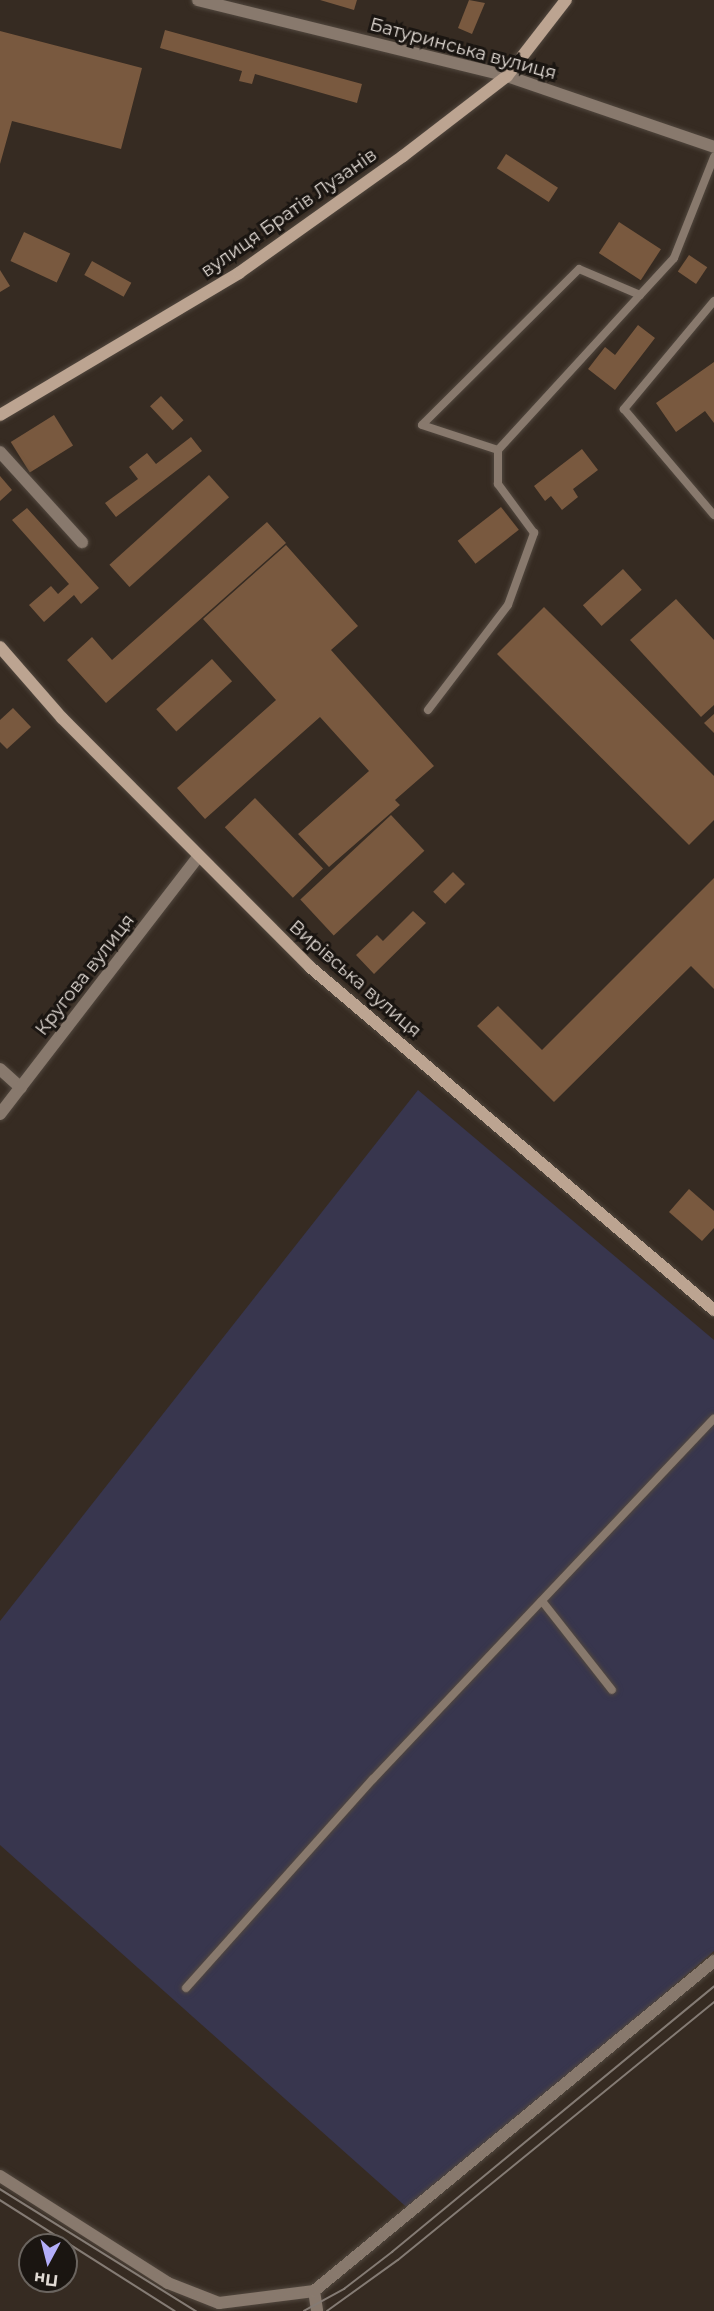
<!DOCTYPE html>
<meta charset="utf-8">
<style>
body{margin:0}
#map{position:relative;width:714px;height:2311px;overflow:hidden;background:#362b22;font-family:Montserrat,sans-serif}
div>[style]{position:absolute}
.green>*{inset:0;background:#38364e}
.building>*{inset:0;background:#79593f;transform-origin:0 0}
.roads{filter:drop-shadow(0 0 2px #51473e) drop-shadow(0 0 2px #51473e)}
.service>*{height:8px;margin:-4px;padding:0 4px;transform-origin:4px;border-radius:4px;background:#88796d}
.minor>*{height:12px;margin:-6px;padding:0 6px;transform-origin:6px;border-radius:6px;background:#88796d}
.secondary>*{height:12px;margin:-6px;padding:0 6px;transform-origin:6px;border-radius:6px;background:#bca491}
.tram>*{height:1.5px;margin:-0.75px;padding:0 0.75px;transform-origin:0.75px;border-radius:0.75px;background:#847b74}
span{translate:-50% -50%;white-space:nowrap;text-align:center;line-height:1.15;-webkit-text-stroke:6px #1a1511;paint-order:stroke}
.street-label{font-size:18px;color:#e1dad4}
.north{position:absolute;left:18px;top:2233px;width:60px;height:60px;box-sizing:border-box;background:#1a1511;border:2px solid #6a645f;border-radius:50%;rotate:187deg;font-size:16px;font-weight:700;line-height:24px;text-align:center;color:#e1dad4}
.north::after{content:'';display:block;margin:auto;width:21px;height:27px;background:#b2adf9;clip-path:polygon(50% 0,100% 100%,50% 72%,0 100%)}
</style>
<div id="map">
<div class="green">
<div style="clip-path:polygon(418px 1090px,714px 1340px,714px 1951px,412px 2212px,0 1845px,0 1621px)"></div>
</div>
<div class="building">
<div style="clip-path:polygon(320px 0,357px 0,354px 10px)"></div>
<div style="clip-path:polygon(469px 0,485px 3px,472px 34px,458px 28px)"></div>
<div style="clip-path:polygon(165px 30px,362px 84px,357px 103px,255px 74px,252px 84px,239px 81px,242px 71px,160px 48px)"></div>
<div style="clip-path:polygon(0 31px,142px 68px,121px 149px,12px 121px,0 164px)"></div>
<div style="left:506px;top:154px;width:62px;height:17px;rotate:33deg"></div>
<div style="left:619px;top:222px;width:50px;height:37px;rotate:33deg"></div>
<div style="left:24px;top:232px;width:51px;height:32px;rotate:25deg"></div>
<div style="left:689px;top:255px;width:22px;height:20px;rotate:34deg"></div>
<div style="left:92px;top:261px;width:45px;height:16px;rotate:29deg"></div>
<div style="clip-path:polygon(0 270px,10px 286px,0 292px)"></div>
<div style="clip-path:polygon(638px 325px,655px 338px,615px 390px,588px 369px,605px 347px,615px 355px)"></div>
<div style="clip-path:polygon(714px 362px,714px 423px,705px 411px,676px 432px,656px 403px)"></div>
<div style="left:161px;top:396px;width:33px;height:15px;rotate:47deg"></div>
<div style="left:54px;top:415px;width:36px;height:51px;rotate:58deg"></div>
<div style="clip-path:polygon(191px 437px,202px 451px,116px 517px,105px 503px,138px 479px,129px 467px,147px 453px,156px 464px)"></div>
<div style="clip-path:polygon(582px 449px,598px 470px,573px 489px,578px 497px,562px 510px,551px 496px,545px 501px,534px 486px)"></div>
<div style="left:209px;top:475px;width:30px;height:134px;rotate:48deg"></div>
<div style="clip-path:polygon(0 476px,12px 490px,0 501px)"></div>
<div style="left:501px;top:507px;width:29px;height:55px;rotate:52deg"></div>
<div style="clip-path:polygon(27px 508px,99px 588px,81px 604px,74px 595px,44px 622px,29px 605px,51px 586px,58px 594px,69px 584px,12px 520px)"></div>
<div style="clip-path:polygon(267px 522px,286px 543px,106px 703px,67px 660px,92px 637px,112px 660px)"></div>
<div style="clip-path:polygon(286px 545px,358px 626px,331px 650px,434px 766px,395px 800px,400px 805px,329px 867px,298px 834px,369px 771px,320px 717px,205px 819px,177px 788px,276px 700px,203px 619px)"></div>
<div style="left:623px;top:569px;width:28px;height:54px;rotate:48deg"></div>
<div style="clip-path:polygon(676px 599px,714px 640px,714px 705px,701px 717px,630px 640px)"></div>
<div style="clip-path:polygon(544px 607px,714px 776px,714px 820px,689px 845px,497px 654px)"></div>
<div style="left:212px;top:659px;width:30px;height:75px;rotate:48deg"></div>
<div style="clip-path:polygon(13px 708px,31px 727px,7px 749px,0 742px,0 720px)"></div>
<div style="clip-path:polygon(714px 714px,714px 733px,704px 723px)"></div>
<div style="left:255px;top:798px;width:98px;height:42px;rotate:46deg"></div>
<div style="left:391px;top:815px;width:49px;height:124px;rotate:47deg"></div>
<div style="left:453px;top:872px;width:17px;height:28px;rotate:45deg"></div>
<div style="clip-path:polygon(714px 878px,714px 989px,691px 966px,554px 1102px,477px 1026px,498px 1006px,542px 1050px)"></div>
<div style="clip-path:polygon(413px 911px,426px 923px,374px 974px,356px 955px,377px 935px,383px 941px)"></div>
<div style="clip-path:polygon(689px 1189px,714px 1211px,714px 1228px,702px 1241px,669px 1212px)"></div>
</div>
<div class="roads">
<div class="service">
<div style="left:640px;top:295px;width:66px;rotate:-156.9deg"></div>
<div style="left:579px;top:269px;width:221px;rotate:135.2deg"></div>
<div style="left:422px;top:425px;width:80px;rotate:18.2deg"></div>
<div style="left:498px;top:450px;width:210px;rotate:-47.5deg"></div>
<div style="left:640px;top:295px;width:50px;rotate:-47.4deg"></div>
<div style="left:674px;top:258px;width:109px;rotate:-68.4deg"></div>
<div style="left:714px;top:301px;width:141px;rotate:129.8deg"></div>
<div style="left:624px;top:409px;width:139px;rotate:49.7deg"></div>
<div style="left:428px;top:710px;width:132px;rotate:-52.7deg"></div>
<div style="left:508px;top:605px;width:77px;rotate:-70.1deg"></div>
<div style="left:534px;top:533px;width:61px;rotate:-126.3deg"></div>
<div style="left:498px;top:484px;width:34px;rotate:-90deg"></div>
<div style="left:542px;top:1601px;width:113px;rotate:51.8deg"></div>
<div style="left:186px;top:1988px;width:280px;rotate:-48.2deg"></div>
<div style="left:373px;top:1779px;width:496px;rotate:-46.6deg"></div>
</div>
<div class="minor">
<div style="left:198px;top:0;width:318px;rotate:13.8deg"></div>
<div style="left:507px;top:76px;width:219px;rotate:18.9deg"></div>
<div style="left:0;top:452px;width:122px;rotate:47.7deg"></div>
<div style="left:0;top:1069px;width:28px;rotate:42deg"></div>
<div style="left:0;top:1114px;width:324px;rotate:-52.4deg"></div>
<div style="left:0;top:2176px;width:199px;rotate:32.5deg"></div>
<div style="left:168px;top:2283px;width:55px;rotate:21.4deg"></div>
<div style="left:219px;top:2303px;width:96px;rotate:-7.2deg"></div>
<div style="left:314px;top:2291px;width:20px;rotate:81deg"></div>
<div style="left:314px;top:2291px;width:519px;rotate:-39.52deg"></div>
</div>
<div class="secondary">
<div style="left:0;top:415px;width:278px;rotate:-30.7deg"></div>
<div style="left:239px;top:273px;width:201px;rotate:-35.5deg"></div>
<div style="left:403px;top:156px;width:131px;rotate:-37.6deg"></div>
<div style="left:507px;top:76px;width:96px;rotate:-52.2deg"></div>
<div style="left:0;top:647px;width:94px;rotate:48.9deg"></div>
<div style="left:62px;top:718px;width:351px;rotate:45.1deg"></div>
<div style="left:310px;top:967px;width:530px;rotate:40.33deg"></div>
</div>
</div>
<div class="tram">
<div style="left:0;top:2189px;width:231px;rotate:31.9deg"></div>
<div style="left:0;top:2200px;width:207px;rotate:32.4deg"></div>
<div style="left:304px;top:2311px;width:46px;rotate:-28.8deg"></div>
<div style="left:344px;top:2289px;width:61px;rotate:-37.6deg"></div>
<div style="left:392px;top:2252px;width:417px;rotate:-39.5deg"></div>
<div style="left:327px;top:2311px;width:87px;rotate:-35.7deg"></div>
<div style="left:398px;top:2260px;width:408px;rotate:-39.2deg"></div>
</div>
<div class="street-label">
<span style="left:463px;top:49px;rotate:15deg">Батуринська вулиця</span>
<span style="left:289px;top:213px;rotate:-35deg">вулиця Братів Лузанів</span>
<span style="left:85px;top:975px;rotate:-52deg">Кругова вулиця</span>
<span style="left:355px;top:979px;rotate:41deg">Вирівська вулиця</span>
</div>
<div class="north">Пн</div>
</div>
